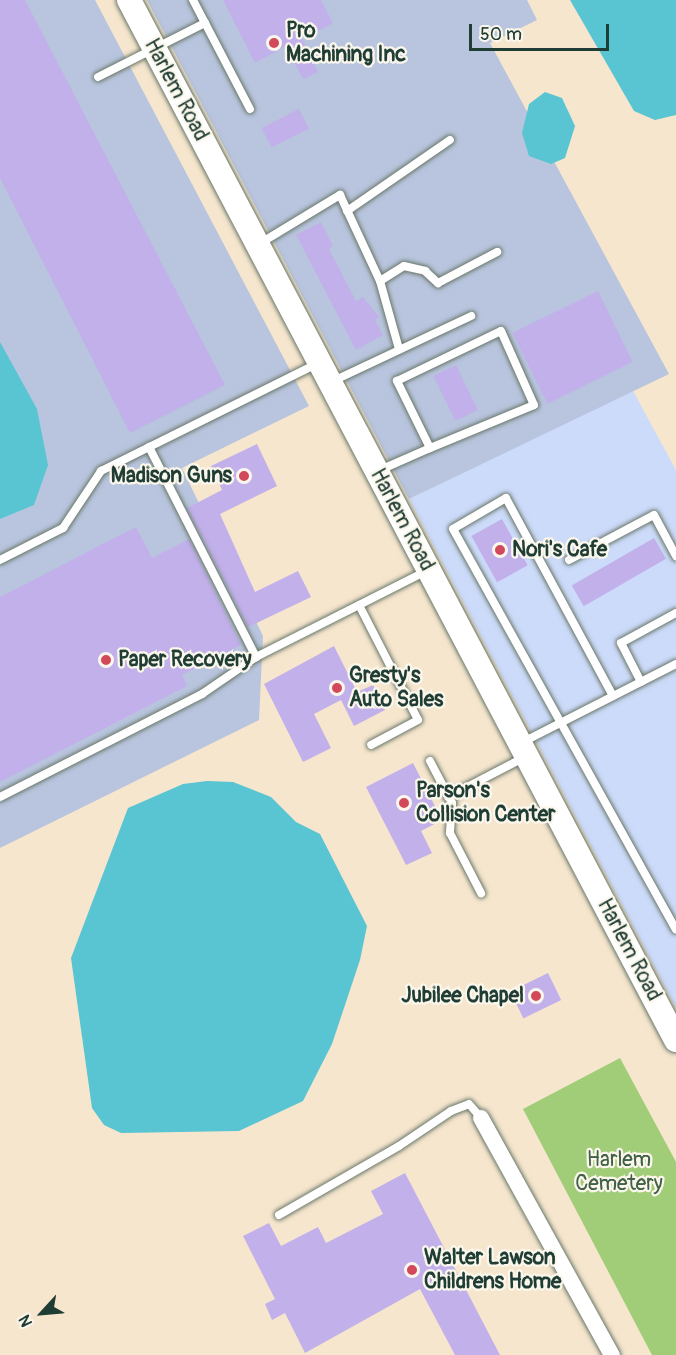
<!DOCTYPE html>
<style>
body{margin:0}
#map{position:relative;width:676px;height:1355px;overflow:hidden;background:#f6e6ce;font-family:Pangolin,sans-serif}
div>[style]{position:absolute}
.built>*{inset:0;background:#cddbfa}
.industrial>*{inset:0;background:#b9c5de}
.green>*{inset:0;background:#a1cc78}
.water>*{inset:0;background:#59c4d2}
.building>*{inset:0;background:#c1b0ea;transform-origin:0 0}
.roads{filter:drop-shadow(0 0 2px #6a786a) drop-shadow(0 0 2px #6a786a)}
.service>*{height:8px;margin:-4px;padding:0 4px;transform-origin:4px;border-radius:4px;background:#fff}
.minor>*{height:16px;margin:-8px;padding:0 8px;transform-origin:8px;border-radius:8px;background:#fff}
.secondary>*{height:24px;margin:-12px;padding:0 12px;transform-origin:12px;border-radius:12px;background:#fff}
.dots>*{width:16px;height:16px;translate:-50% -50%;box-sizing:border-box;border:3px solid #fbf7ec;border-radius:50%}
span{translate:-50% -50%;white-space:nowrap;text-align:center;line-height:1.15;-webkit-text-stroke:4.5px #fbf7ec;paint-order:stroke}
.poi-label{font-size:21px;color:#1f3d34;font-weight:700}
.left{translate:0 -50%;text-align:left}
.right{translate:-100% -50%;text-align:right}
.street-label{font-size:21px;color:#1f3d34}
.park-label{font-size:21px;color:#406145}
.north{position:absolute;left:12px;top:1283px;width:60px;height:60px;-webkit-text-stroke:4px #fbf7ec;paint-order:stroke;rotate:244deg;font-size:16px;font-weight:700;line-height:24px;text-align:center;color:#1f3d34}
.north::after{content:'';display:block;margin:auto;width:21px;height:27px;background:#1f3d34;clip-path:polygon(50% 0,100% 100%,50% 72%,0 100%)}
.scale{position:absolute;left:469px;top:24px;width:140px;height:27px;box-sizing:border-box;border:3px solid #1f3d34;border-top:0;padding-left:8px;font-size:18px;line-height:21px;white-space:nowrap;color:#1f3d34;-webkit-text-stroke:4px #fbf7ec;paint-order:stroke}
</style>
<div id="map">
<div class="built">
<div style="clip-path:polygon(632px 389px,676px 470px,676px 1008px,409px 499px)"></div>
</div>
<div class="industrial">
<div style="clip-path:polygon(0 0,95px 0,309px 406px,182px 468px,263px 636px,259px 720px,0 848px)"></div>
<div style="clip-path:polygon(147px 0,527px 0,537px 20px,490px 43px,669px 374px,409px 499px)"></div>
</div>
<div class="green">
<div style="clip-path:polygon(620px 1058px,676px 1162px,676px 1355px,652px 1355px,523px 1109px)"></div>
</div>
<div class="water">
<div style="clip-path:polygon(570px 0,676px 0,676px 115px,655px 120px,634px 111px)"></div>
<div style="clip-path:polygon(545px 92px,562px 98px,575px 126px,565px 158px,551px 164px,529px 156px,522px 133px,529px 104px)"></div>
<div style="clip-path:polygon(0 342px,37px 409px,48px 465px,34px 505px,0 519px)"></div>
<div style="clip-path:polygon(207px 781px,233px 782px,271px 797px,296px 822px,320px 834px,367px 926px,360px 960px,332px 1044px,303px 1101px,239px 1131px,121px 1133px,104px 1125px,92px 1108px,71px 958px,128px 808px,183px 784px)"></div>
</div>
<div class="building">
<div style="clip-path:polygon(0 0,25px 0,225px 385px,130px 433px,0 178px)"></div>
<div style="clip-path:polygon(223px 0,321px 0,333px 23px,302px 39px,318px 72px,303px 79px,286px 46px,255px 63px)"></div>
<div style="left:299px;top:109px;width:22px;height:42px;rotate:63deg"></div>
<div style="clip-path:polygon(321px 222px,333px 246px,329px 249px,356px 301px,363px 297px,379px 317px,375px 320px,383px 335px,356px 350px,296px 235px)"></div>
<div style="left:598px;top:291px;width:79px;height:95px;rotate:64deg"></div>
<div style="left:456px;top:365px;width:50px;height:25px;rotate:64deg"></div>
<div style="clip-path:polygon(257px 444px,277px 486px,220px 514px,255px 592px,298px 571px,311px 597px,248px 627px,187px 508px,222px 490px,211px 466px)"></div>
<div style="left:502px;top:519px;width:53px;height:35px;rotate:61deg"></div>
<div style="clip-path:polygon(136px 527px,152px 558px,189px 539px,241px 645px,182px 675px,187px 686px,0 782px,0 597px)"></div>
<div style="left:654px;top:538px;width:24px;height:95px;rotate:60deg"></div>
<div style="clip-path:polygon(334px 646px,357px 692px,373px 685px,385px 710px,354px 726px,341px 700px,314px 714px,331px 748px,303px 762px,264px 684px)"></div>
<div style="clip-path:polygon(413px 763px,442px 820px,421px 831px,432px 853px,406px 865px,366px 787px)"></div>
<div style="left:548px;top:973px;width:30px;height:42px;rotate:64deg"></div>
<div style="clip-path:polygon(405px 1173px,500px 1355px,455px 1355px,420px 1289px,305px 1353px,285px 1313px,272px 1320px,265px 1304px,275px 1299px,243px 1236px,269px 1223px,281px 1246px,318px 1227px,326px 1243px,383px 1214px,371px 1191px)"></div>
</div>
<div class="roads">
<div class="service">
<div style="left:193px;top:0;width:123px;rotate:62.4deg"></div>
<div style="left:98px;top:77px;width:120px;rotate:-26.8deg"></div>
<div style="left:347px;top:211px;width:125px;rotate:-34.6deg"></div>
<div style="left:259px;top:244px;width:95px;rotate:-31.2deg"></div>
<div style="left:340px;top:195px;width:95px;rotate:65.1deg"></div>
<div style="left:380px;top:281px;width:71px;rotate:74.4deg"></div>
<div style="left:380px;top:281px;width:28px;rotate:-32deg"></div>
<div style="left:404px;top:266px;width:22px;rotate:13deg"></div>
<div style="left:425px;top:271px;width:18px;rotate:43deg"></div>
<div style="left:438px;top:283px;width:67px;rotate:-27.7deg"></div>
<div style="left:331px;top:382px;width:155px;rotate:-25.2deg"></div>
<div style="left:149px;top:447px;width:236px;rotate:63deg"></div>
<div style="left:380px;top:470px;width:55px;rotate:-23.7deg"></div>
<div style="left:430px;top:448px;width:75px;rotate:-116.2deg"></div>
<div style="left:397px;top:381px;width:115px;rotate:-25.7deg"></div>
<div style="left:501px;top:331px;width:81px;rotate:66deg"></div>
<div style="left:534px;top:405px;width:113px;rotate:157.5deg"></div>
<div style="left:0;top:560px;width:71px;rotate:-26.9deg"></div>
<div style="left:63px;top:528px;width:69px;rotate:-56.3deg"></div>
<div style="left:101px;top:471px;width:243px;rotate:-26.4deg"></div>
<div style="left:569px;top:560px;width:96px;rotate:-27.9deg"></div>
<div style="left:654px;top:515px;width:47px;rotate:61.8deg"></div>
<div style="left:359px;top:605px;width:129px;rotate:62.8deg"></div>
<div style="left:418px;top:720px;width:53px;rotate:152deg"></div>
<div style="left:641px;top:682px;width:44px;rotate:-117.1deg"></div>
<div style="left:621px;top:643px;width:63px;rotate:-28.6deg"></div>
<div style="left:613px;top:696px;width:225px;rotate:-118.4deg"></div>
<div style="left:506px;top:498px;width:61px;rotate:149.7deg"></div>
<div style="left:453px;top:529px;width:458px;rotate:60.9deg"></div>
<div style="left:523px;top:742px;width:172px;rotate:-27deg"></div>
<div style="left:430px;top:761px;width:47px;rotate:62.4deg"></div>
<div style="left:452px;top:803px;width:30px;rotate:94deg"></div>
<div style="left:450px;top:833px;width:68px;rotate:62.7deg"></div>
<div style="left:0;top:797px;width:227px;rotate:-27deg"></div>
<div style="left:202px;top:694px;width:65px;rotate:-34.4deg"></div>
<div style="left:256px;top:657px;width:193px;rotate:-26.8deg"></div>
<div style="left:448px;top:797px;width:87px;rotate:-27.5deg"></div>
<div style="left:279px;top:1215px;width:138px;rotate:-29.9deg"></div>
<div style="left:399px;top:1146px;width:63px;rotate:-33.9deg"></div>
<div style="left:451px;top:1111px;width:19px;rotate:-21deg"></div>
<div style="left:469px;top:1104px;width:18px;rotate:49deg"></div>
</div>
<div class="minor">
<div style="left:481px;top:1118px;width:271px;rotate:61.1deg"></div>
</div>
<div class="secondary">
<div style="left:129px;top:0;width:1175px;rotate:62.26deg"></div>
</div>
</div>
<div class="dots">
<div style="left:274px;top:43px;background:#d1495b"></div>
<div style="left:244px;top:476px;background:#d1495b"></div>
<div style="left:500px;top:550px;background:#d1495b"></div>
<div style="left:106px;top:660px;background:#d1495b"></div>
<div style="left:337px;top:688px;background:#d1495b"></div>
<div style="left:404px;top:803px;background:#d1495b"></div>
<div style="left:536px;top:996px;background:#d1495b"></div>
<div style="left:412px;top:1270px;background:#d1495b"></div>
</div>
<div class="poi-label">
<span class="left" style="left:286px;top:43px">Pro<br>Machining Inc</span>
<span class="right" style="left:232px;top:476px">Madison Guns</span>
<span class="left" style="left:512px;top:550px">Nori's Cafe</span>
<span class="left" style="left:118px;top:660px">Paper Recovery</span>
<span class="left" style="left:349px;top:688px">Gresty's<br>Auto Sales</span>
<span class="left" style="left:416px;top:803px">Parson's<br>Collision Center</span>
<span class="right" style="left:524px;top:996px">Jubilee Chapel</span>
<span class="left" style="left:424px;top:1270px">Walter Lawson<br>Childrens Home</span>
</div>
<div class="street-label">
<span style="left:176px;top:90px;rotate:62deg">Harlem Road</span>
<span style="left:402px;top:520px;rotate:62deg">Harlem Road</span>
<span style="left:629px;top:950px;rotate:62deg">Harlem Road</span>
</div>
<div class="park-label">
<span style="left:619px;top:1172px">Harlem<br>Cemetery</span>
</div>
<div class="north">N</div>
<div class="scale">50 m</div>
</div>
